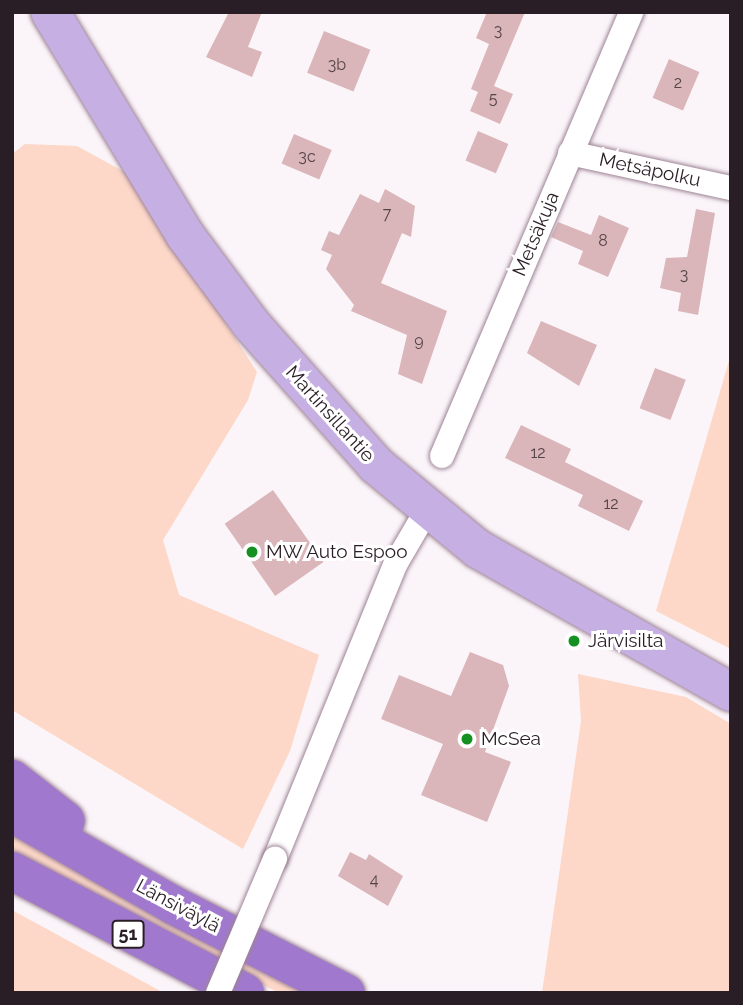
<!DOCTYPE html>
<meta charset="utf-8">
<style>
body{margin:0}
#map{position:relative;width:743px;height:1005px;overflow:hidden;background:#fbf5f9;font-family:Raleway,sans-serif}
div>[style]{position:absolute}
.green>*{inset:0;background:#fdd7c7}
.building>*{inset:0;background:#dab6ba;transform-origin:0 0}
.roads{filter:drop-shadow(0 0 2px #9e8396) drop-shadow(0 0 2px #9e8396)}
.street>*{height:24px;margin:-12px;padding:0 12px;transform-origin:12px;border-radius:12px;background:#fff}
.primary>*{height:38px;margin:-19px;padding:0 19px;transform-origin:19px;border-radius:19px;background:#c6afe2}
.highway>*{height:38px;margin:-19px;padding:0 19px;transform-origin:19px;border-radius:19px;background:#a079cf}
.bridges{filter:drop-shadow(0 0 2px #9e8396) drop-shadow(0 0 2px #9e8396)}
.street-bridge>*{height:24px;margin:-12px;padding:0 12px;transform-origin:12px;border-radius:12px;background:#fff}
.dots>*{width:19px;height:19px;translate:-50% -50%;box-sizing:border-box;border:4px solid #fff;border-radius:50%}
span{translate:-50% -50%;white-space:nowrap;text-align:center;line-height:1.15;-webkit-text-stroke:6px #fff;paint-order:stroke}
.number-label{font-size:16px;color:#55444a}
.number-label span{-webkit-text-stroke-width:0}
.shield-label span{padding:2px 5px;background:#fff;border:2px solid;border-radius:5px;-webkit-text-stroke-width:0}
.shield-label{font-size:18px;color:#291e25;font-weight:700}
.street-label{font-size:19px;color:#291e25}
.poi-label{font-size:19px;color:#291e25}
.left{translate:0 -50%;text-align:left}
.frame{position:absolute;inset:0;border:14px solid #291e25;pointer-events:none}
</style>
<div id="map">
<div class="green">
<div style="clip-path:polygon(25px 144px,77px 146px,130px 175px,257px 372px,248px 400px,163px 540px,179px 595px,319px 655px,290px 751px,243px 849px,12px 710px,12px 154px)"></div>
<div style="clip-path:polygon(731px 354px,731px 649px,656px 611px)"></div>
<div style="clip-path:polygon(578px 674px,686px 697px,731px 724px,731px 993px,542px 993px,581px 721px)"></div>
<div style="clip-path:polygon(12px 835px,309px 993px,279px 993px,92px 895px,12px 850px)"></div>
<div style="clip-path:polygon(12px 910px,164px 993px,12px 993px)"></div>
</div>
<div class="building">
<div style="clip-path:polygon(229px 12px,262px 12px,248px 47px,262px 52px,252px 77px,206px 57px)"></div>
<div style="clip-path:polygon(487px 12px,525px 12px,494px 86px,513px 94px,500px 124px,470px 111px,478px 92px,471px 89px,489px 44px,476px 38px)"></div>
<div style="left:324px;top:31px;width:50px;height:45px;rotate:22deg"></div>
<div style="left:669px;top:59px;width:33px;height:42px;rotate:23deg"></div>
<div style="left:478px;top:131px;width:33px;height:32px;rotate:23deg"></div>
<div style="left:294px;top:134px;width:41px;height:32px;rotate:23deg"></div>
<div style="clip-path:polygon(385px 189px,415px 206px,411px 237px,402px 233px,381px 283px,447px 311px,422px 384px,398px 374px,407px 335px,351px 311px,354px 305px,326px 269px,332px 255px,321px 250px,329px 231px,339px 235px,360px 194px,379px 203px)"></div>
<div style="clip-path:polygon(696px 209px,715px 213px,698px 315px,678px 311px,681px 293px,660px 288px,666px 258px,687px 257px)"></div>
<div style="clip-path:polygon(599px 215px,629px 228px,608px 277px,578px 264px,583px 251px,551px 237px,558px 222px,591px 235px)"></div>
<div style="clip-path:polygon(541px 321px,597px 345px,579px 386px,527px 353px)"></div>
<div style="left:655px;top:368px;width:33px;height:43px;rotate:21deg"></div>
<div style="clip-path:polygon(521px 425px,571px 449px,565px 462px,643px 501px,629px 531px,578px 506px,583px 495px,505px 458px)"></div>
<div style="left:273px;top:490px;width:88px;height:59px;rotate:55deg"></div>
<div style="clip-path:polygon(470px 652px,503px 665px,509px 686px,485px 752px,511px 762px,487px 822px,421px 795px,443px 744px,381px 719px,399px 675px,451px 696px)"></div>
<div style="clip-path:polygon(350px 852px,366px 860px,369px 854px,403px 876px,388px 906px,338px 876px)"></div>
</div>
<div class="roads">
<div class="street">
<div style="left:570px;top:153px;width:165px;rotate:12.3deg"></div>
<div style="left:442px;top:456px;width:483px;rotate:-66.9deg"></div>
<div style="left:275px;top:859px;width:320px;rotate:-67.8deg"></div>
<div style="left:396px;top:563px;width:61px;rotate:-59.7deg"></div>
</div>
<div class="primary">
<div style="left:50px;top:12px;width:261px;rotate:58.8deg"></div>
<div style="left:185px;top:235px;width:111px;rotate:53.4deg"></div>
<div style="left:251px;top:324px;width:188px;rotate:48.4deg"></div>
<div style="left:376px;top:465px;width:132px;rotate:39.5deg"></div>
<div style="left:478px;top:549px;width:291px;rotate:29.5deg"></div>
</div>
<div class="highway">
<div style="left:12px;top:779px;width:68px;rotate:37.9deg"></div>
<div style="left:12px;top:813px;width:185px;rotate:29.7deg"></div>
<div style="left:173px;top:905px;width:194px;rotate:27deg"></div>
<div style="left:12px;top:871px;width:263px;rotate:27.6deg"></div>
</div>
</div>
<div class="bridges">
<div class="street-bridge">
<div style="left:218px;top:993px;width:146px;rotate:-67deg"></div>
</div>
</div>
<div class="dots">
<div style="left:252px;top:552px;background:#149121"></div>
<div style="left:574px;top:641px;background:#149121"></div>
<div style="left:467px;top:739px;background:#149121"></div>
</div>
<div class="number-label">
<span style="left:498px;top:31px">3</span>
<span style="left:337px;top:65px">3b</span>
<span style="left:678px;top:83px">2</span>
<span style="left:493px;top:99px">5</span>
<span style="left:307px;top:157px">3c</span>
<span style="left:387px;top:214px">7</span>
<span style="left:603px;top:241px">8</span>
<span style="left:684px;top:275px">3</span>
<span style="left:419px;top:341px">9</span>
<span style="left:538px;top:453px">12</span>
<span style="left:611px;top:504px">12</span>
<span style="left:374px;top:880px">4</span>
</div>
<div class="shield-label">
<span style="left:128px;top:934px">51</span>
</div>
<div class="street-label">
<span style="left:650px;top:170px;rotate:12deg">Metsäpolku</span>
<span style="left:536px;top:234px;rotate:-67deg">Metsäkuja</span>
<span style="left:330px;top:414px;rotate:48deg">Martinsillantie</span>
<span style="left:178px;top:906px;rotate:28deg">Länsiväylä</span>
</div>
<div class="poi-label">
<span class="left" style="left:266px;top:552px">MW Auto Espoo</span>
<span class="left" style="left:588px;top:641px">Järvisilta</span>
<span class="left" style="left:481px;top:739px">McSea</span>
</div>
<div class="frame"></div>
</div>
